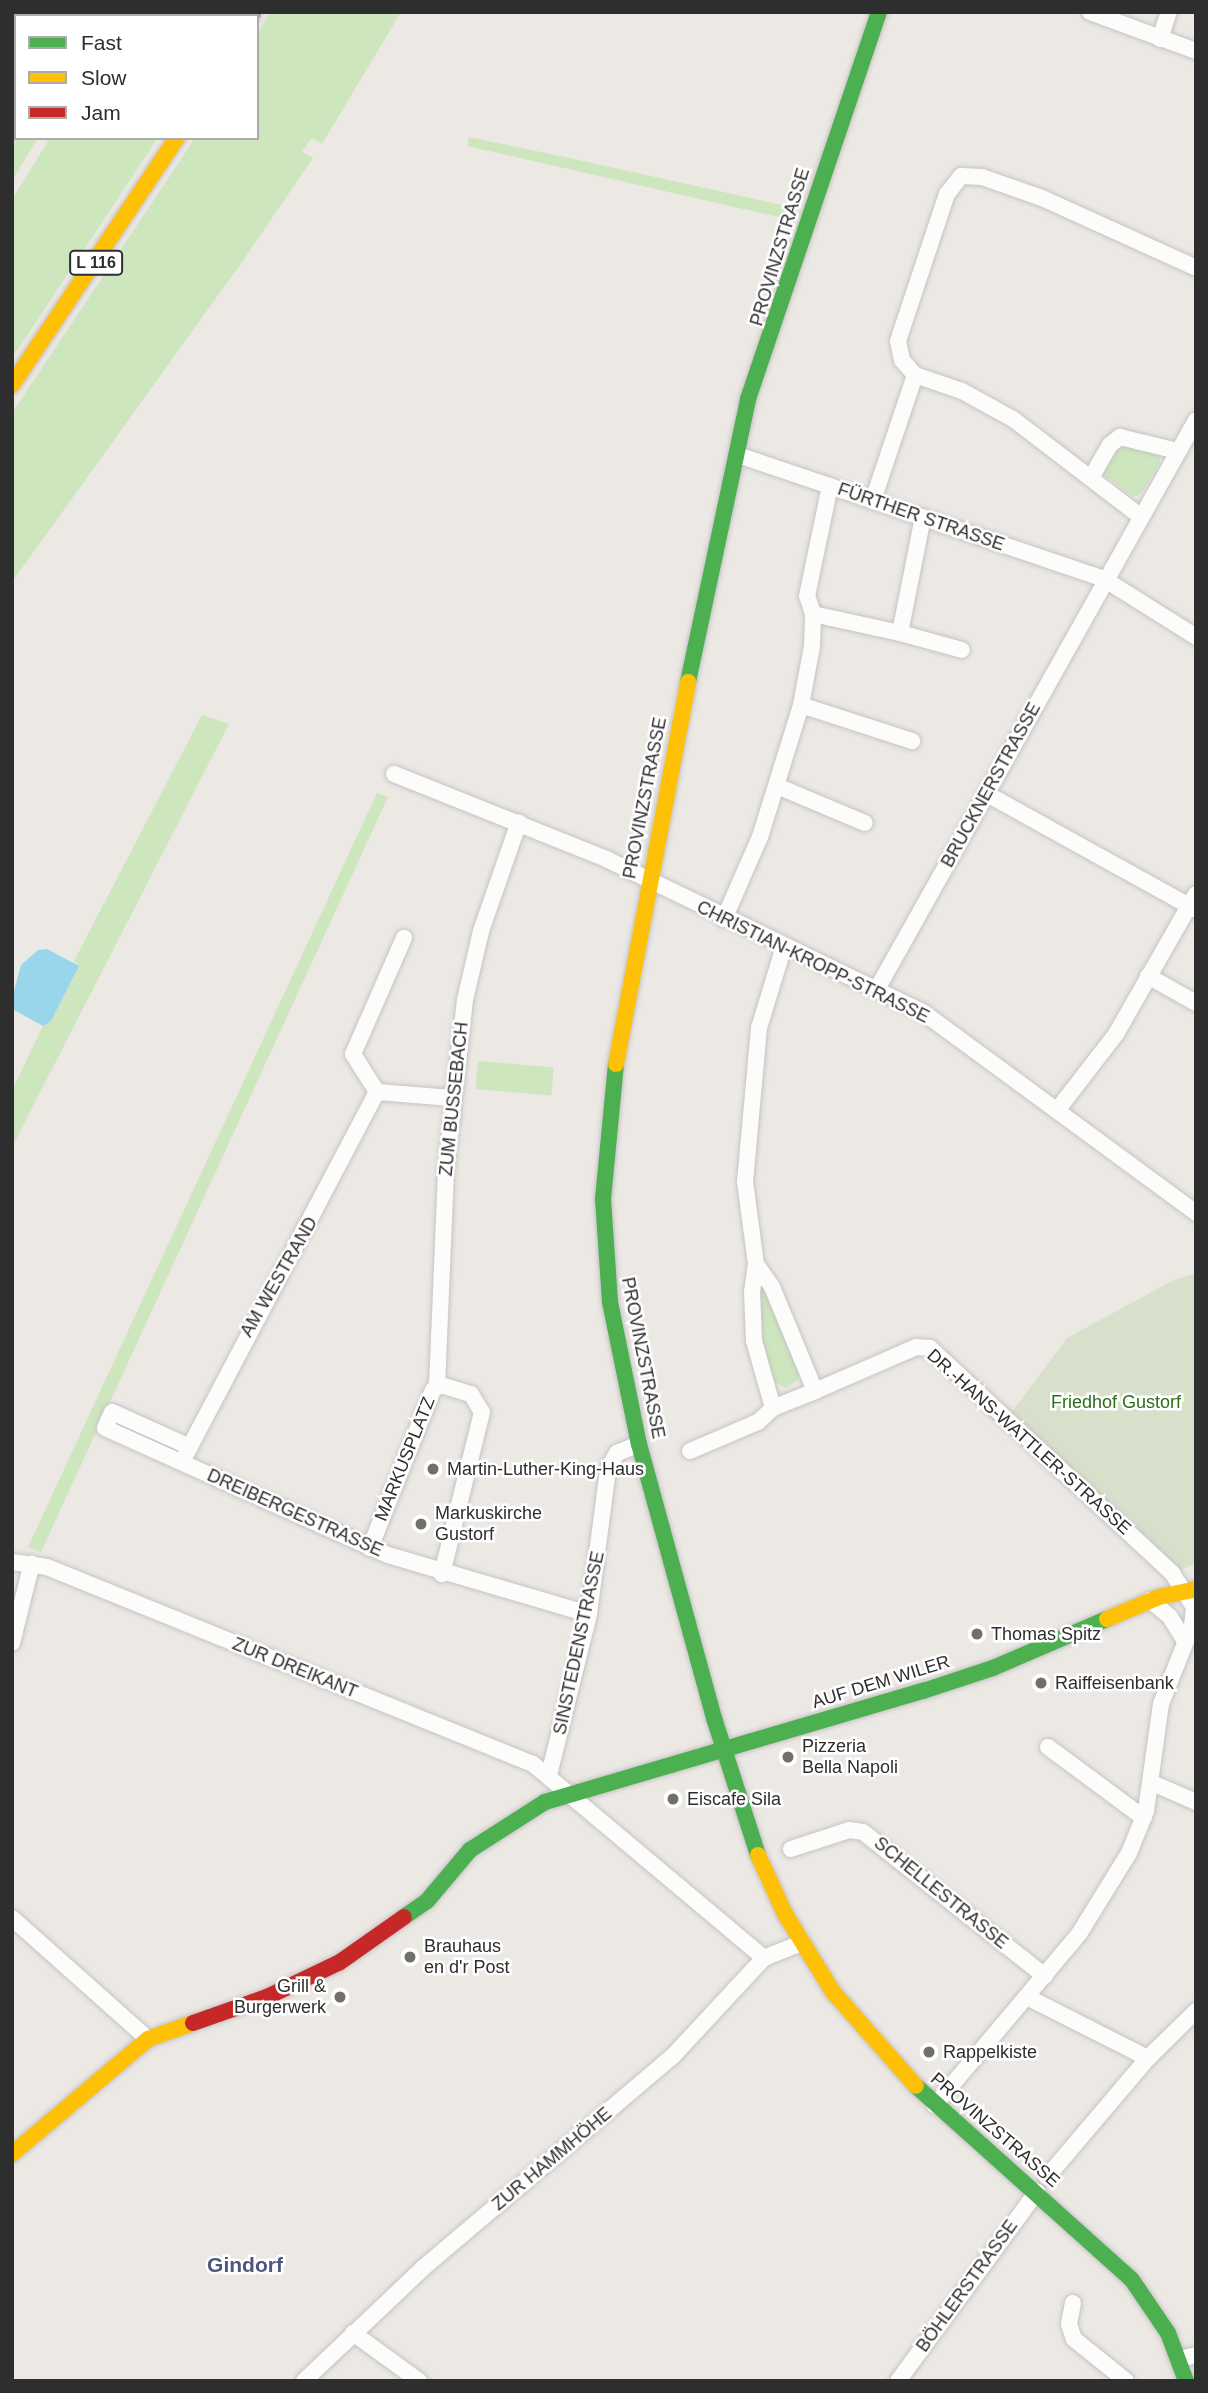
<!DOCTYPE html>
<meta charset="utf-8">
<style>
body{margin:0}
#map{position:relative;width:1208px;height:2393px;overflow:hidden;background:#ece8e4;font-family:Arial,sans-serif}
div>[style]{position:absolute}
.green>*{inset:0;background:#cee6be;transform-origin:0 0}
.cemetery>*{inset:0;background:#d8e0cc}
.water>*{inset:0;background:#99d6ec}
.roads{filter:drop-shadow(0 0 2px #c5c4c5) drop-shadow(0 0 2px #c5c4c5)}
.street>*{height:16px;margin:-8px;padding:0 8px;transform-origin:8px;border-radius:8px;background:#fcfcfb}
.fast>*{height:16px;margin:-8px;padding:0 8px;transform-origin:8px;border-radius:8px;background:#4caf50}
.slow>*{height:16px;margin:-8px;padding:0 8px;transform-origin:8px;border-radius:8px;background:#ffc107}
.jam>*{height:16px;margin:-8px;padding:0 8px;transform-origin:8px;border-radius:8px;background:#c62828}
.dots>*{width:19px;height:19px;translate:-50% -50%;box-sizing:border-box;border:4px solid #fff;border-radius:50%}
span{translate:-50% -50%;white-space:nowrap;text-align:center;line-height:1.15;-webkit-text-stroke:5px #fff;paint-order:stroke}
.shield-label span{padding:2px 5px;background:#fff;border:2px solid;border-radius:5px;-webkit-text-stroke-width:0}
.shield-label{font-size:16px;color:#2e2e2e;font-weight:700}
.street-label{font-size:18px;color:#2e2e2e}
.park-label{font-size:18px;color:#2c6e1b}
.poi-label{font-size:18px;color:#2e2e2e}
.left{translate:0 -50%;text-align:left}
.right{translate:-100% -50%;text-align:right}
.quarter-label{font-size:21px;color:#4d5680;font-weight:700}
.frame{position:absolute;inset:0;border:14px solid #2e2e2e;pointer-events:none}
.legend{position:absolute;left:14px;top:14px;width:245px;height:126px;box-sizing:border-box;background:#fff;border:2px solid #ababab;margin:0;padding:9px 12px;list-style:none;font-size:21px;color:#2e2e2e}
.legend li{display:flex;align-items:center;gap:14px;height:35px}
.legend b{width:35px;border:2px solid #ababab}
</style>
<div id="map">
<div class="green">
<div style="clip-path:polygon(116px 12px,16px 16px,16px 138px,38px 138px,12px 181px,12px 13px)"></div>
<div style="clip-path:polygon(129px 12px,233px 12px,127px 16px)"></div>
<div style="clip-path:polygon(270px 12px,401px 12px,322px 144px,312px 138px,302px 152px,313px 158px,242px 262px,12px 582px,12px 413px,195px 138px,257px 138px,257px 34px)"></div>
<div style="clip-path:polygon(469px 137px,560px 156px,787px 206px,783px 218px,467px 146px)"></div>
<div style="clip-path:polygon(50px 138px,158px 138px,12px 358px,12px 199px)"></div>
<div style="clip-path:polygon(1122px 443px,1160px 453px,1160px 462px,1141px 494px,1133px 497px,1103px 474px)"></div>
<div style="clip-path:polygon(202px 715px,229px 724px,12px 1147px,12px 1090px,43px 1026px,51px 1021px,79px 966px,74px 961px)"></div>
<div style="clip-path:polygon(377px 793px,388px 797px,41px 1552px,28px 1547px)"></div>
<div style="left:478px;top:1061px;width:76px;height:28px;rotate:5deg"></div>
<div style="clip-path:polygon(760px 1274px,799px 1370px,798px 1380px,786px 1388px,772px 1381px,762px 1340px)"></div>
</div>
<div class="cemetery">
<div style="clip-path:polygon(1196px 1273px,1196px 1563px,1181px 1570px,1011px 1413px,1067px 1338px,1174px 1280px)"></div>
</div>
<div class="water">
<div style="clip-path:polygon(47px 949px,79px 966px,51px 1021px,43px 1026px,12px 1009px,12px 998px,21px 965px,38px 950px)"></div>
</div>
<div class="roads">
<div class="street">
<div style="left:1090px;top:12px;width:113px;rotate:20.2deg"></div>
<div style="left:1160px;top:39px;width:28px;rotate:-72deg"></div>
<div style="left:915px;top:375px;width:20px;rotate:-131deg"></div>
<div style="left:902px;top:360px;width:19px;rotate:-102deg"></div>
<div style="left:898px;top:341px;width:155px;rotate:-71.6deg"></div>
<div style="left:947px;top:194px;width:23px;rotate:-52deg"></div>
<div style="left:961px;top:176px;width:21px;rotate:3deg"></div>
<div style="left:982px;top:177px;width:64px;rotate:19.3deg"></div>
<div style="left:1042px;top:198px;width:169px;rotate:24.4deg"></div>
<div style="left:915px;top:375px;width:50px;rotate:18.8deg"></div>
<div style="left:962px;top:391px;width:58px;rotate:28.8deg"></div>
<div style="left:1013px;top:419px;width:160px;rotate:37.4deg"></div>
<div style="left:738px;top:455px;width:386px;rotate:18.7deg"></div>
<div style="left:1104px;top:579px;width:109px;rotate:32.2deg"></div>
<div style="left:1092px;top:476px;width:36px;rotate:-60deg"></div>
<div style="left:1110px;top:445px;width:13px;rotate:-39deg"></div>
<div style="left:1120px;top:437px;width:59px;rotate:13.8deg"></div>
<div style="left:873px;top:500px;width:132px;rotate:-71.4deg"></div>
<div style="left:813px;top:614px;width:89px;rotate:12.3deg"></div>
<div style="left:900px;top:633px;width:118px;rotate:-78.8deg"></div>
<div style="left:900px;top:633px;width:64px;rotate:15.3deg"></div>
<div style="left:801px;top:705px;width:117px;rotate:18deg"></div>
<div style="left:394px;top:774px;width:228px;rotate:21.8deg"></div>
<div style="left:606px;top:859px;width:353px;rotate:25.8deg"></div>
<div style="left:924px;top:1013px;width:338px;rotate:36.3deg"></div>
<div style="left:777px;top:786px;width:95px;rotate:22.8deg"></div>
<div style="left:987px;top:794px;width:239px;rotate:29deg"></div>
<div style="left:724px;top:919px;width:90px;rotate:-66.3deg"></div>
<div style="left:760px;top:837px;width:138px;rotate:-72.7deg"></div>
<div style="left:801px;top:705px;width:60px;rotate:-79.4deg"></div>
<div style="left:812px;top:646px;width:32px;rotate:-88deg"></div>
<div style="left:813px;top:614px;width:19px;rotate:-108deg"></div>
<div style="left:807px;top:596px;width:112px;rotate:-78.2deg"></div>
<div style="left:1148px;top:976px;width:55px;rotate:29.4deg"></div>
<div style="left:877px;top:989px;width:652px;rotate:-60.72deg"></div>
<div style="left:377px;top:1092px;width:45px;rotate:-122.3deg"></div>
<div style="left:353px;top:1054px;width:127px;rotate:-66.3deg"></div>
<div style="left:377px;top:1092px;width:75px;rotate:4.6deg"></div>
<div style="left:1058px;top:1109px;width:95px;rotate:-52.3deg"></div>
<div style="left:1116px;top:1034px;width:161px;rotate:-60.3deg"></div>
<div style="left:756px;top:1264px;width:28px;rotate:55deg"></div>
<div style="left:772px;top:1287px;width:113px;rotate:67.5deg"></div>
<div style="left:815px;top:1391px;width:45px;rotate:158deg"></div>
<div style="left:773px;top:1408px;width:70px;rotate:-105.8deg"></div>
<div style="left:754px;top:1341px;width:49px;rotate:-92.3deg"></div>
<div style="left:752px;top:1292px;width:28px;rotate:-82deg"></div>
<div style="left:756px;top:1264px;width:83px;rotate:-97.6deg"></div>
<div style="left:745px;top:1182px;width:155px;rotate:-84.8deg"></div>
<div style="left:759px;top:1028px;width:86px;rotate:-73deg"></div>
<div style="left:437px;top:1386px;width:217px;rotate:-87.6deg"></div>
<div style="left:446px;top:1169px;width:170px;rotate:-83.6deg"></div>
<div style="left:465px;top:1000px;width:71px;rotate:-76.9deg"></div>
<div style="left:481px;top:931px;width:115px;rotate:-70.8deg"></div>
<div style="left:815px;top:1391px;width:110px;rotate:-23.5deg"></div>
<div style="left:916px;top:1347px;width:14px;rotate:4deg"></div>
<div style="left:930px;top:1348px;width:330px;rotate:42.9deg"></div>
<div style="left:1172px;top:1573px;width:40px;rotate:57.1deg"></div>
<div style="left:1194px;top:1607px;width:19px;rotate:96deg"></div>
<div style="left:1192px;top:1626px;width:84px;rotate:111.7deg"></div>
<div style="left:1161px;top:1704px;width:108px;rotate:98deg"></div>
<div style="left:1146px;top:1811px;width:45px;rotate:112deg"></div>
<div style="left:1129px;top:1853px;width:95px;rotate:121.7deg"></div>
<div style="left:1079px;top:1934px;width:224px;rotate:130.1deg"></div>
<div style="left:190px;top:1447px;width:85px;rotate:-155.8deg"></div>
<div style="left:112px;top:1412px;width:17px;rotate:114deg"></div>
<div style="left:105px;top:1428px;width:310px;rotate:24.2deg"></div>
<div style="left:388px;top:1555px;width:209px;rotate:16.4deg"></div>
<div style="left:690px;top:1451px;width:74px;rotate:-23.1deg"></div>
<div style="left:758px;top:1422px;width:21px;rotate:-43deg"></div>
<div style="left:186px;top:1454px;width:409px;rotate:-62.2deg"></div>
<div style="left:370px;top:1548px;width:170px;rotate:-68.3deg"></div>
<div style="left:433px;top:1390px;width:9px;rotate:-32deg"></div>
<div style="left:441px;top:1385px;width:31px;rotate:17deg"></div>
<div style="left:471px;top:1394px;width:21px;rotate:59deg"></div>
<div style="left:482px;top:1412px;width:167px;rotate:103.9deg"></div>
<div style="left:12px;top:1562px;width:35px;rotate:8deg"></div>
<div style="left:47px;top:1567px;width:524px;rotate:22.07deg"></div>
<div style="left:533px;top:1764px;width:302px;rotate:40deg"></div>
<div style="left:1150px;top:1600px;width:26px;rotate:40deg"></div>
<div style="left:1170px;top:1617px;width:28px;rotate:58deg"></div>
<div style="left:12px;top:1643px;width:82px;rotate:-76deg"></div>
<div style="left:1048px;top:1747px;width:119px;rotate:36.5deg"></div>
<div style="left:549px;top:1775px;width:166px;rotate:-76deg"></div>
<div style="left:589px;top:1614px;width:146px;rotate:-82.5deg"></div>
<div style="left:608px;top:1469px;width:18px;rotate:-61deg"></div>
<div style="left:617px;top:1453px;width:24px;rotate:-22deg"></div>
<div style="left:1150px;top:1782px;width:50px;rotate:23.5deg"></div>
<div style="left:791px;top:1849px;width:61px;rotate:-18.1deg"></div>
<div style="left:849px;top:1830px;width:14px;rotate:8deg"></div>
<div style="left:863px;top:1832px;width:232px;rotate:38.4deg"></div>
<div style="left:12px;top:1918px;width:182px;rotate:41.7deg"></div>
<div style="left:1027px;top:1997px;width:136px;rotate:26.8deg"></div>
<div style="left:1047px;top:2177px;width:156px;rotate:-49.7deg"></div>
<div style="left:1148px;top:2058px;width:67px;rotate:-44.4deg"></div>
<div style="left:1073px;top:2303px;width:21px;rotate:101deg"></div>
<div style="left:1069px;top:2324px;width:16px;rotate:72deg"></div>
<div style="left:1074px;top:2339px;width:67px;rotate:38.9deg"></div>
<div style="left:353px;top:2333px;width:82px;rotate:36deg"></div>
<div style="left:1179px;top:2359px;width:17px;rotate:-13deg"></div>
<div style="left:304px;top:2381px;width:164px;rotate:-43.5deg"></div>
<div style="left:423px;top:2268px;width:326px;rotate:-40.3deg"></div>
<div style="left:672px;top:2057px;width:135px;rotate:-47.1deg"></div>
<div style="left:764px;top:1958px;width:40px;rotate:-22deg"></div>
<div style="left:898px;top:2381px;width:235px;rotate:-53.7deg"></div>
</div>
<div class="fast">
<div style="left:251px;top:16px;width:4px;rotate:-63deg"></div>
<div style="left:688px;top:682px;width:289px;rotate:-78deg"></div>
<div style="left:748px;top:399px;width:409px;rotate:-71.3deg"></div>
<div style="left:616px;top:1064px;width:136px;rotate:95.5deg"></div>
<div style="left:603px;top:1199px;width:103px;rotate:86.1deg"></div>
<div style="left:610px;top:1302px;width:145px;rotate:78.5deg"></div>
<div style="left:639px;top:1444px;width:284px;rotate:74.7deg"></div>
<div style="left:714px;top:1718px;width:144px;rotate:72.2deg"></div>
<div style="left:404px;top:1917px;width:28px;rotate:-35deg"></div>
<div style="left:427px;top:1901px;width:67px;rotate:-49.9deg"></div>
<div style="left:470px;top:1850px;width:89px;rotate:-32.6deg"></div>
<div style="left:545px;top:1802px;width:394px;rotate:-16.4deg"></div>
<div style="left:923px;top:1691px;width:74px;rotate:-18.2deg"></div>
<div style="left:993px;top:1668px;width:124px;rotate:-23.3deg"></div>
<div style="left:916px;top:2086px;width:290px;rotate:41.9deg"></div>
<div style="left:1132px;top:2280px;width:64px;rotate:55.8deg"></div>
<div style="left:1168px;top:2333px;width:51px;rotate:69.4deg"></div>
</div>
<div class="slow">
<div style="left:12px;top:385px;width:297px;rotate:-56.3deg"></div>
<div style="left:616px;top:1064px;width:389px;rotate:-79.3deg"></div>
<div style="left:1107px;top:1619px;width:56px;rotate:-22.9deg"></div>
<div style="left:1159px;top:1597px;width:38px;rotate:-12deg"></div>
<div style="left:758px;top:1855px;width:65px;rotate:65.4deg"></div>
<div style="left:785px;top:1914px;width:92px;rotate:58.4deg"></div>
<div style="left:833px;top:1992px;width:125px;rotate:48.6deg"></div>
<div style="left:12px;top:2154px;width:178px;rotate:-40.2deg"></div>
<div style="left:148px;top:2039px;width:48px;rotate:-19.6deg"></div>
</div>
<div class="jam">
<div style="left:193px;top:2023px;width:78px;rotate:-19.4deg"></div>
<div style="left:267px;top:1997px;width:81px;rotate:-25.6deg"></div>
<div style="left:340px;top:1962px;width:78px;rotate:-35.1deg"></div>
</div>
</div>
<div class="dots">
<div style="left:433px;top:1469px;background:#706f6e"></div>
<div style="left:421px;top:1524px;background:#706f6e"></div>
<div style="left:977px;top:1634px;background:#706f6e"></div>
<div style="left:1041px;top:1683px;background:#706f6e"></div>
<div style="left:788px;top:1757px;background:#706f6e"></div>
<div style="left:673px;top:1799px;background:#706f6e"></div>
<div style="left:410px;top:1957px;background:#706f6e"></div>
<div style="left:340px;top:1997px;background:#706f6e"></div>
<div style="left:929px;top:2052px;background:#706f6e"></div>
</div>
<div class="shield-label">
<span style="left:96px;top:263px">L 116</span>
</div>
<div class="street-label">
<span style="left:780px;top:247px;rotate:-73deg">PROVINZSTRASSE</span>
<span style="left:921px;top:517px;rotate:19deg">FÜRTHER STRASSE</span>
<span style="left:991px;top:785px;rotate:-61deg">BRUCKNERSTRASSE</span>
<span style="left:645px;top:798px;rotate:-79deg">PROVINZSTRASSE</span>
<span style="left:813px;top:962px;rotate:26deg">CHRISTIAN-KROPP-STRASSE</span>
<span style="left:454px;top:1099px;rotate:-84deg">ZUM BUSSEBACH</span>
<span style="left:279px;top:1277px;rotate:-60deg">AM WESTRAND</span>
<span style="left:643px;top:1358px;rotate:79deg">PROVINZSTRASSE</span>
<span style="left:1029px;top:1442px;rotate:42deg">DR.-HANS-WATTLER-STRASSE</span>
<span style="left:405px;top:1459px;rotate:-68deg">MARKUSPLATZ</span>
<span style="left:295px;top:1513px;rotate:24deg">DREIBERGESTRASSE</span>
<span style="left:579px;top:1643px;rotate:-78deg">SINSTEDENSTRASSE</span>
<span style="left:295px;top:1668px;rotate:22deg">ZUR DREIKANT</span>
<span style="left:881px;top:1682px;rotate:-17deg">AUF DEM WILER</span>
<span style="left:941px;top:1893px;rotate:39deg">SCHELLESTRASSE</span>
<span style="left:995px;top:2130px;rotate:41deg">PROVINZSTRASSE</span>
<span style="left:552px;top:2159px;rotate:-40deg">ZUR HAMMHÖHE</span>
<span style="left:967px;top:2286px;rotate:-54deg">BÖHLERSTRASSE</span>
</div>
<div class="park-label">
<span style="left:1116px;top:1402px">Friedhof Gustorf</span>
</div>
<div class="poi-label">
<span class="left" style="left:447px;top:1469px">Martin-Luther-King-Haus</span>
<span class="left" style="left:435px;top:1524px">Markuskirche<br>Gustorf</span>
<span class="left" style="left:991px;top:1634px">Thomas Spitz</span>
<span class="left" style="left:1055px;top:1683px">Raiffeisenbank</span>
<span class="left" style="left:802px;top:1757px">Pizzeria<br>Bella Napoli</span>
<span class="left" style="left:687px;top:1799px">Eiscafe Sila</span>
<span class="left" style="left:424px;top:1957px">Brauhaus<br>en d'r Post</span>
<span class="right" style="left:326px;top:1997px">Grill &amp;<br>Burgerwerk</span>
<span class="left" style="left:943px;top:2052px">Rappelkiste</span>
</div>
<div class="quarter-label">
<span style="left:245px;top:2265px">Gindorf</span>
</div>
<div class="frame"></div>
<ul class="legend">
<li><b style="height:9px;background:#4caf50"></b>Fast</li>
<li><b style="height:9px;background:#ffc107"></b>Slow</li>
<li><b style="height:9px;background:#c62828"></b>Jam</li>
</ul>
</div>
